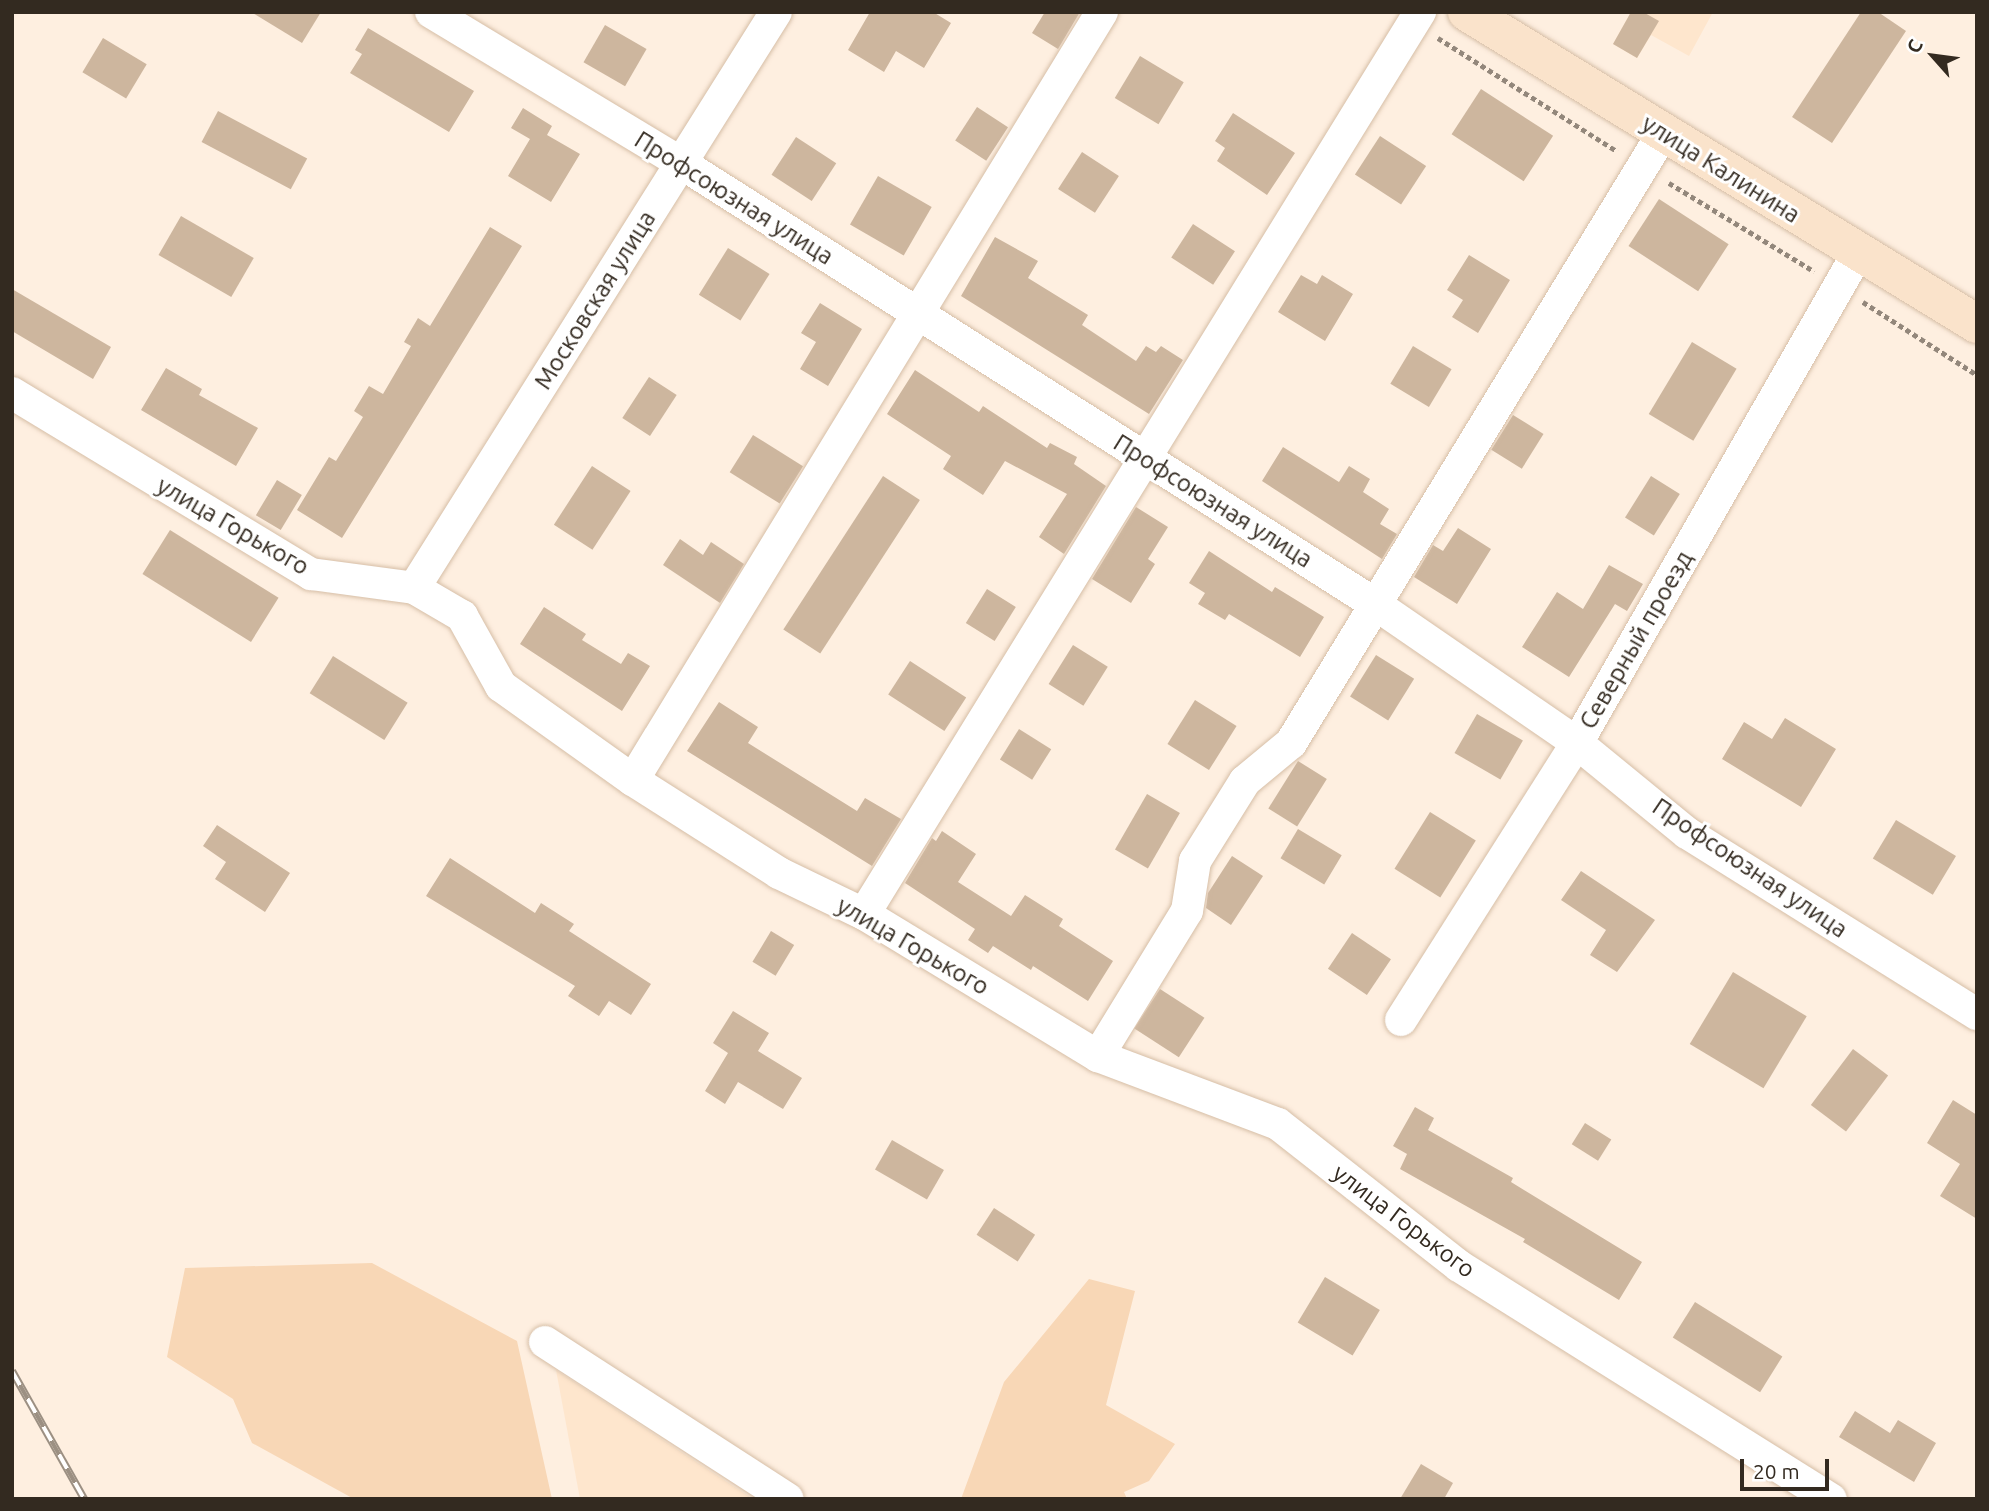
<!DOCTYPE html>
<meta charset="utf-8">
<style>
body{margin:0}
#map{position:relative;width:1989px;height:1511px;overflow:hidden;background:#feefe0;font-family:Ubuntu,sans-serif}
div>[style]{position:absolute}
.built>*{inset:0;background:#fee6cd}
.green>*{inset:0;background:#f8d7b6}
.building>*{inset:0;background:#cdb69e;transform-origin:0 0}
.path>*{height:4.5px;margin-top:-2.25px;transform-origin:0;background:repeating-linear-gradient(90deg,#93877b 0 5px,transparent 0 8.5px)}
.roads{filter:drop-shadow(0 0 2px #d6bea6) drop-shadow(0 0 2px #d6bea6)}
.minor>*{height:32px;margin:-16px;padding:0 16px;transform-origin:16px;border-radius:16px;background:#fff}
.major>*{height:38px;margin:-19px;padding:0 19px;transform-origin:19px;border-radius:19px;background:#fae3cb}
.rail>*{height:8px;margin-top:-4px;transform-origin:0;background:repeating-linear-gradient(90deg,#fff 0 16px,#9c9083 0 32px);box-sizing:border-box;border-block:2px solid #9c9083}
span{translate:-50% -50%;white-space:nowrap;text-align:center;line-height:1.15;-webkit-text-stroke:6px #fff;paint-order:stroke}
.street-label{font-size:24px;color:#332a20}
.frame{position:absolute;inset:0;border:14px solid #332a20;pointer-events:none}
.north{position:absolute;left:1898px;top:21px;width:70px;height:70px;-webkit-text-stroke:5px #fff;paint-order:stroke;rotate:298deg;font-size:19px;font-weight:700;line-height:28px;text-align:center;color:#332a20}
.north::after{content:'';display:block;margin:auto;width:24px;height:32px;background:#332a20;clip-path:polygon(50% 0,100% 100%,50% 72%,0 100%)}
.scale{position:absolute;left:1740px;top:1459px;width:89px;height:32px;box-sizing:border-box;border:4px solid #332a20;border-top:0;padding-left:9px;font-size:21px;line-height:24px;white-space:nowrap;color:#332a20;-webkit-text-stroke:5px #fff;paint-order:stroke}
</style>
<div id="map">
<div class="built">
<div style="clip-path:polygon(1631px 12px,1713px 12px,1689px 56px,1651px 35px,1637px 58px,1613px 44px)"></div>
<div style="clip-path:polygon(556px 1370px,753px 1499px,580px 1499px)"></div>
</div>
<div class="green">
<div style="clip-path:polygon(372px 1263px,517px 1341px,552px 1499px,354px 1499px,252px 1443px,233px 1399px,167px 1357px,185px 1268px)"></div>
<div style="clip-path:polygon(1089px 1279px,1135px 1291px,1106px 1405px,1175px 1444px,1149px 1481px,1124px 1492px,1127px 1499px,961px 1499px,1004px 1382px)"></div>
</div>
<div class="building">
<div style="clip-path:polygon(251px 12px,321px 12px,302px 43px)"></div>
<div style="clip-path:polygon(870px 12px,933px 12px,951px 23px,924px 68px,896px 51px,884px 72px,848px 50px)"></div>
<div style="clip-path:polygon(1045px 12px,1080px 12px,1058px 49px,1032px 33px)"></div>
<div style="clip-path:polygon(1631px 12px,1643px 12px,1659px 21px,1637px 58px,1613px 44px)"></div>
<div style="clip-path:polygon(1861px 12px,1878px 12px,1906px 31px,1832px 143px,1792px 117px)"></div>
<div style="left:605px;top:25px;width:48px;height:43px;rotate:30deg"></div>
<div style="clip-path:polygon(368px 28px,474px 91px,449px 132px,350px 73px,362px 54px,355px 50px)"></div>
<div style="left:103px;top:38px;width:51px;height:40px;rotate:31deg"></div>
<div style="left:1140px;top:56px;width:51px;height:49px;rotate:31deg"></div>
<div style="left:1481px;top:89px;width:86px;height:54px;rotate:33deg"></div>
<div style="left:977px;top:107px;width:37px;height:40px;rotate:33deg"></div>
<div style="clip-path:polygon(523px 108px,552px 126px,547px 135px,580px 154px,551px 202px,508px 176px,530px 139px,511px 128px)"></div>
<div style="left:218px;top:111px;width:101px;height:35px;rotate:28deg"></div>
<div style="clip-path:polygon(1233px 113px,1295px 153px,1267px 195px,1217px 161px,1225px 148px,1215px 141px)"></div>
<div style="left:1380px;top:136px;width:55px;height:46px;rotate:33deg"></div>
<div style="left:796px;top:137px;width:48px;height:45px;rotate:33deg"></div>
<div style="left:1082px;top:152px;width:44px;height:44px;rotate:33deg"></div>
<div style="left:878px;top:176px;width:62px;height:56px;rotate:30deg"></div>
<div style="left:1659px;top:199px;width:83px;height:56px;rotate:33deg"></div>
<div style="left:181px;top:216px;width:84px;height:45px;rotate:30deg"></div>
<div style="left:1193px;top:224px;width:50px;height:40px;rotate:33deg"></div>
<div style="clip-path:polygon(490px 227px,522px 246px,342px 538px,297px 510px,329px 457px,336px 461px,363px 417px,354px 411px,369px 386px,383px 394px,411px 346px,404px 342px,418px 318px,430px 326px)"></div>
<div style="clip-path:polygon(995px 237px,1038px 261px,1028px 278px,1088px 315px,1082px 325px,1136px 361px,1146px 346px,1156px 352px,1161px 346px,1183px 360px,1149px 414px,961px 296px)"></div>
<div style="left:728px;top:248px;width:49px;height:55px;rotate:32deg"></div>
<div style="clip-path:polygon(1469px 255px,1510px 280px,1478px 333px,1452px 317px,1463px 300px,1447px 290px)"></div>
<div style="clip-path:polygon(1301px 275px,1317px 284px,1322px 275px,1353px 294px,1325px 341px,1278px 312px)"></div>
<div style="clip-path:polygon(12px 289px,111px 347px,93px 379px,12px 331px)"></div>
<div style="clip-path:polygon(820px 303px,862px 329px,828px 386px,800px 369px,816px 342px,801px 333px)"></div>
<div style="left:1692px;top:342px;width:52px;height:84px;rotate:31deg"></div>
<div style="left:1413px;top:346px;width:45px;height:44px;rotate:31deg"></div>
<div style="clip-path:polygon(166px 368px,202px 389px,199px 395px,258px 428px,236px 466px,141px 410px)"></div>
<div style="clip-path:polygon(915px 370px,979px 412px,983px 406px,1047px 448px,1050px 443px,1077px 457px,1074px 464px,1106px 486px,1064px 554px,1039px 537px,1067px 494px,1005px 461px,983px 495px,943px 469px,951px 456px,887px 414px)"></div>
<div style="left:649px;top:377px;width:33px;height:49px;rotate:33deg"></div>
<div style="left:1513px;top:415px;width:36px;height:41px;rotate:32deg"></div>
<div style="left:753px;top:435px;width:59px;height:44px;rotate:32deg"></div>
<div style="clip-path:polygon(1283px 447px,1339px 482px,1349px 466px,1370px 479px,1363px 492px,1389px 509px,1380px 524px,1397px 534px,1382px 559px,1262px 481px)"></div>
<div style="left:592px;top:466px;width:46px;height:70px;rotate:33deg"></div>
<div style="left:883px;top:476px;width:44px;height:183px;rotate:33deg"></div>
<div style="left:1651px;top:476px;width:34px;height:49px;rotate:32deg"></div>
<div style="left:277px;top:480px;width:29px;height:41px;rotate:31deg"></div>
<div style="clip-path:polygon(1136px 507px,1168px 527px,1148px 559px,1155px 564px,1131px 603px,1092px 579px)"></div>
<div style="clip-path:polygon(1458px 528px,1491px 549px,1457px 604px,1414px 577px,1433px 545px,1443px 551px)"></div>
<div style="left:170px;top:530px;width:128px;height:52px;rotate:32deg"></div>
<div style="clip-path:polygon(680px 539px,703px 555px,711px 542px,744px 564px,720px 603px,663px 565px)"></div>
<div style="clip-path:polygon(1209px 551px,1272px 592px,1275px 587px,1324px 617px,1300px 657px,1229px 614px,1225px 620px,1198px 604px,1205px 593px,1189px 583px)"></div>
<div style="clip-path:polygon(1609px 565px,1643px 584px,1627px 611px,1615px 604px,1569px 677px,1522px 647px,1557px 592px,1583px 609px)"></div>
<div style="left:987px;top:589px;width:34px;height:40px;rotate:32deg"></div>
<div style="clip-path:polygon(544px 607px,586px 634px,582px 640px,621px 664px,628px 653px,650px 666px,622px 711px,520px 644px)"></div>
<div style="left:1073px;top:645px;width:41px;height:46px;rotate:32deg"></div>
<div style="left:1376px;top:655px;width:45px;height:49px;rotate:32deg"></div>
<div style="left:333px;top:656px;width:88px;height:44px;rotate:32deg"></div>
<div style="left:910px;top:661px;width:67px;height:40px;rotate:33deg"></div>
<div style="left:1195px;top:700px;width:49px;height:52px;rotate:32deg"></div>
<div style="clip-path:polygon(719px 702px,758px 727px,748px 743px,857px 811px,865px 798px,901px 819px,872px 866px,687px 751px)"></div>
<div style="left:1477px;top:714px;width:53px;height:45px;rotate:30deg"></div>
<div style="clip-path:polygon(1785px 718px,1836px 749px,1801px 807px,1722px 759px,1744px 722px,1772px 739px)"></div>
<div style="left:1019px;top:729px;width:38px;height:36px;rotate:32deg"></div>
<div style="left:1298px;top:761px;width:34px;height:56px;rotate:32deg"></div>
<div style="left:1147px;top:794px;width:38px;height:64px;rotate:30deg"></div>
<div style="left:1430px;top:812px;width:54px;height:67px;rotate:32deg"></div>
<div style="left:1896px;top:820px;width:70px;height:45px;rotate:31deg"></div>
<div style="clip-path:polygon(217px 825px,290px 873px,265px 912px,215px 879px,226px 862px,203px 846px)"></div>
<div style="left:1298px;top:829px;width:51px;height:34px;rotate:31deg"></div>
<div style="clip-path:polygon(942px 831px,976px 854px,958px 882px,1011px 916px,1025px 895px,1063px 919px,1059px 926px,1113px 961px,1088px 1001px,1033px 966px,1031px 970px,993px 946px,988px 953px,968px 940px,975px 929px,905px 883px,932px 838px,936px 841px)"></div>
<div style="clip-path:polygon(1232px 856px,1263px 876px,1231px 925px,1206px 908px,1208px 893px)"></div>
<div style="clip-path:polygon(450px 858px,535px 913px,541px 903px,574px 924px,569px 931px,651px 984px,631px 1015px,609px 1001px,599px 1016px,568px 996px,575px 986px,426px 896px)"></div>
<div style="clip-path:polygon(1581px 871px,1655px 920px,1617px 972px,1590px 955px,1606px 930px,1561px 900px)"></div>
<div style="left:771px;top:931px;width:27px;height:36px;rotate:31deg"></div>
<div style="left:1352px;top:933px;width:47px;height:43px;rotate:34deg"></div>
<div style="left:1733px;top:972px;width:86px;height:84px;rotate:31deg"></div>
<div style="left:1160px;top:989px;width:53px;height:47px;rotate:33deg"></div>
<div style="clip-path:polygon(733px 1011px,769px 1033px,758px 1051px,802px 1078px,783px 1109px,738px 1082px,725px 1104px,705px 1091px,728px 1053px,713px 1043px)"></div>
<div style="left:1853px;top:1049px;width:44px;height:70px;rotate:37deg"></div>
<div style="clip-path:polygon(1953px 1100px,1977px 1115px,1977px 1219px,1940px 1196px,1960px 1164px,1927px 1143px)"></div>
<div style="clip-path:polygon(1415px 1107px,1434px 1118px,1428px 1130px,1513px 1178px,1511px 1182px,1642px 1262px,1619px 1300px,1523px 1242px,1525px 1239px,1400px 1169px,1407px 1154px,1393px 1146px)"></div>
<div style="left:1585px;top:1123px;width:31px;height:25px;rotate:32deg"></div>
<div style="left:892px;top:1140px;width:60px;height:34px;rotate:30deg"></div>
<div style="left:994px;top:1208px;width:49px;height:32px;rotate:33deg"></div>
<div style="left:1325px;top:1277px;width:64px;height:53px;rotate:31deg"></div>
<div style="left:1695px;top:1302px;width:103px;height:42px;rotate:32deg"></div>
<div style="clip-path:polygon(1855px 1411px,1890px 1433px,1898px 1420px,1936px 1443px,1914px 1482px,1839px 1437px)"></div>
<div style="clip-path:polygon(1421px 1464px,1453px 1483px,1444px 1499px,1400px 1499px)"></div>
</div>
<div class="path">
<div style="left:1438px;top:38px;width:212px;rotate:32.3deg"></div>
<div style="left:1669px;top:183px;width:170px;rotate:31.3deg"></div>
<div style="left:1863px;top:302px;width:135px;rotate:32.6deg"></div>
</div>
<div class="roads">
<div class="minor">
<div style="left:431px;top:12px;width:292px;rotate:31.1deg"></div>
<div style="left:681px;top:163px;width:822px;rotate:32.43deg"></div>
<div style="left:1375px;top:604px;width:245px;rotate:34.5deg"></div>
<div style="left:1577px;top:743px;width:142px;rotate:39.3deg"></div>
<div style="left:1687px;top:833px;width:342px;rotate:32deg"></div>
<div style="left:12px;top:393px;width:350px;rotate:31.2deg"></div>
<div style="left:311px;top:574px;width:104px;rotate:7.7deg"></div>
<div style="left:414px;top:588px;width:56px;rotate:30.3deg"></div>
<div style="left:462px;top:616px;width:80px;rotate:60.9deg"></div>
<div style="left:501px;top:686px;width:162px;rotate:35.5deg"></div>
<div style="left:633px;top:780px;width:173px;rotate:32.5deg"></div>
<div style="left:779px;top:873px;width:94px;rotate:25.8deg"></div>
<div style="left:864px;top:914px;width:274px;rotate:31.3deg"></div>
<div style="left:1098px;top:1056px;width:192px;rotate:20.7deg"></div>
<div style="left:1278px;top:1124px;width:230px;rotate:38.1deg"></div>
<div style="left:1459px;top:1266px;width:439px;rotate:32.1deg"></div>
<div style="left:414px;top:588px;width:680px;rotate:-57.85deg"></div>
<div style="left:633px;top:780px;width:900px;rotate:-58.59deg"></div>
<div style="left:864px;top:914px;width:1060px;rotate:-58.35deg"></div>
<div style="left:1401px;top:1020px;width:328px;rotate:-57.6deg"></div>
<div style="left:1577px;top:743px;width:565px;rotate:-60.17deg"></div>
<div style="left:1098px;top:1056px;width:170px;rotate:-58.5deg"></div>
<div style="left:1187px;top:911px;width:51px;rotate:-80.9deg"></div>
<div style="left:1195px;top:861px;width:94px;rotate:-58deg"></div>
<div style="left:1245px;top:781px;width:60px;rotate:-39.6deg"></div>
<div style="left:1291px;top:743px;width:714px;rotate:-58.62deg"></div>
<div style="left:545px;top:1342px;width:289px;rotate:32.9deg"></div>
</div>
<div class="major">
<div style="left:1467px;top:12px;width:598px;rotate:31.46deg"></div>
</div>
</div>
<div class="rail">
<div style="left:12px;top:1371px;width:147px;rotate:60.6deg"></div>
</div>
<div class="street-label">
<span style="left:1721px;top:169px;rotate:32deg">улица Калинина</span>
<span style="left:734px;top:198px;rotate:32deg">Профсоюзная улица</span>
<span style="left:595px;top:300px;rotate:-58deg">Московская улица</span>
<span style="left:1213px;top:501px;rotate:32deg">Профсоюзная улица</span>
<span style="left:233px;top:526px;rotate:30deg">улица Горького</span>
<span style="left:1636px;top:640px;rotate:-60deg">Северный проезд</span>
<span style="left:1750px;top:868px;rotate:34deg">Профсоюзная улица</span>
<span style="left:913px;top:946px;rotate:30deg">улица Горького</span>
<span style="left:1404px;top:1221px;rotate:37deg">улица Горького</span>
</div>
<div class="frame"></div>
<div class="north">С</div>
<div class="scale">20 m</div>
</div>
